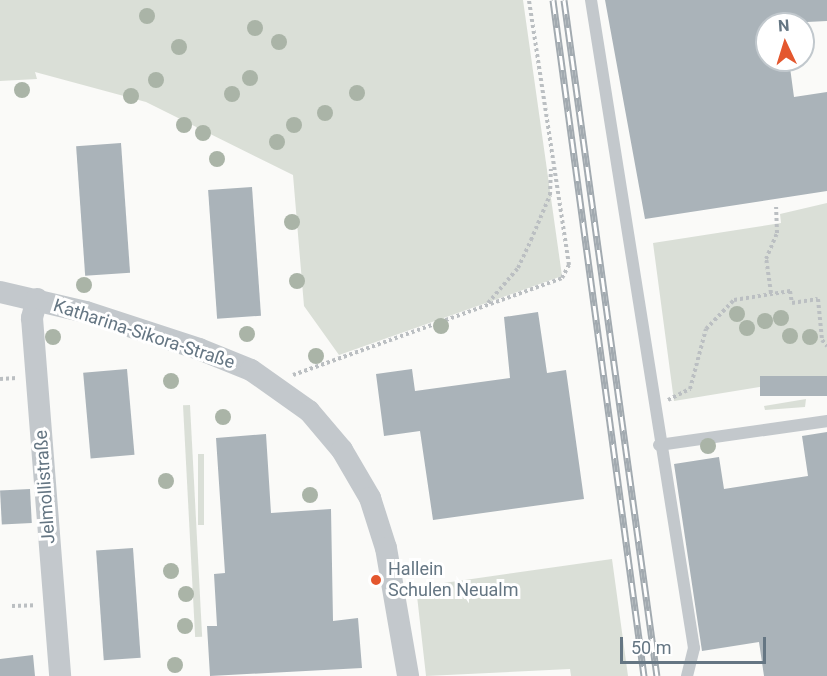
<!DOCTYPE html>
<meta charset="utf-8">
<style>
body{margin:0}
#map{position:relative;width:827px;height:676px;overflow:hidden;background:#fafaf8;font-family:Roboto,sans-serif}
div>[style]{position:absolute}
.green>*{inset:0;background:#dadfd7;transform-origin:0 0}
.building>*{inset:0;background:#aab3b9;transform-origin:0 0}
.path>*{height:4px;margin-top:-2px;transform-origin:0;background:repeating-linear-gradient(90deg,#bbbfc2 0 3px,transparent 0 6px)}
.service>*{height:12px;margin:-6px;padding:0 6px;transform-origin:6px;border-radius:6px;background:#c3c8cc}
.minor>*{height:22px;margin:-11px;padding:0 11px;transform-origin:11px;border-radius:11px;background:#c3c8cc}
.rail>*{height:7px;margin-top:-3.5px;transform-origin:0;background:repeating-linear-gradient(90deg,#fff 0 14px,#a2aab0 0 28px);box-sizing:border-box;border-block:2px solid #a2aab0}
.trees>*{width:16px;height:16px;margin:-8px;border-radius:50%;background:#aab4a7}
.dots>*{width:16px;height:16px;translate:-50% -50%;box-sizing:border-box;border:3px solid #fff;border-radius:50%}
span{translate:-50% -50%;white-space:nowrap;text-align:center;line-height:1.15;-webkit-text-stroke:6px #fff;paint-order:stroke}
.street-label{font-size:18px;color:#657683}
.poi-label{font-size:18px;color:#657683}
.left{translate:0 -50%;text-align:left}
.north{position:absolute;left:755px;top:12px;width:60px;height:60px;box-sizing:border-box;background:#fff;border:2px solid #c1c8cd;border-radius:50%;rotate:356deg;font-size:16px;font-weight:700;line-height:24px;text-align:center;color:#657683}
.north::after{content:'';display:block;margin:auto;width:21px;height:27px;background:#e4572e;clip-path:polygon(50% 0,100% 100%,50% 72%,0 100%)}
.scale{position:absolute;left:620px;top:637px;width:146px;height:27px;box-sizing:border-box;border:3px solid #657683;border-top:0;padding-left:8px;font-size:18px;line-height:21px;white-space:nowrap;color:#657683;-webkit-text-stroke:4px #fff;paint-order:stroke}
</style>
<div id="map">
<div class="green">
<div style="clip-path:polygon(0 0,523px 0,562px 276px,339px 355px,304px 306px,293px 175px,146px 102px,35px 72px,37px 79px,0 81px)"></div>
<div style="clip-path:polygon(827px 203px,827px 376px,674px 401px,653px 243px,781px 223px,780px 214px)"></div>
<div style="clip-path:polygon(806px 399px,805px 407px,765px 410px,764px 406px)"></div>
<div style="left:190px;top:405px;width:232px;height:7px;rotate:87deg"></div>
<div style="left:198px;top:454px;width:6px;height:71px"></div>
<div style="clip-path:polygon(612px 559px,628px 676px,571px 676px,570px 669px,426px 676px,416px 587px)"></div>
</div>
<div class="building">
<div style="clip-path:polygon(605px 0,827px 0,827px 21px,767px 24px,767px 60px,789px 60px,794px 97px,827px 92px,827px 191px,645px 219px)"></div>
<div style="left:121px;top:143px;width:130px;height:45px;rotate:86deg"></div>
<div style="left:252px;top:187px;width:129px;height:44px;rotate:86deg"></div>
<div style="clip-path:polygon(538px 312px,547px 373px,566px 370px,584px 499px,433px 520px,420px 431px,384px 436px,376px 374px,412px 369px,415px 391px,510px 378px,504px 317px)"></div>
<div style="left:127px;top:369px;width:86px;height:44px;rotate:85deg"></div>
<div style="left:827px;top:376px;width:20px;height:67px;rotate:90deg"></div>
<div style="clip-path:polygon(827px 432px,827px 676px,764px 676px,759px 642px,702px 651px,674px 464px,719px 457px,724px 489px,808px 476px,802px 436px)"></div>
<div style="clip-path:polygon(266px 434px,271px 513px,331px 509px,333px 621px,358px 618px,362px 668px,210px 676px,207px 626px,217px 626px,214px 574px,225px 573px,216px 438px)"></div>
<div style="left:30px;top:489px;width:34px;height:30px;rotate:87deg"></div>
<div style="left:133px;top:548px;width:110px;height:37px;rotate:86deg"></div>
<div style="clip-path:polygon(33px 655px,35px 676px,0 676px,0 659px)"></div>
</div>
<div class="path">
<div style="left:771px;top:293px;width:34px;rotate:-98deg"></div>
<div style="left:766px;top:259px;width:28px;rotate:-67deg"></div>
<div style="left:777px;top:233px;width:26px;rotate:-92deg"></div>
<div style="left:488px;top:303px;width:46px;rotate:-49.4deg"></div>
<div style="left:518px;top:268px;width:31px;rotate:-65deg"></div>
<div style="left:531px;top:240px;width:49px;rotate:-67.1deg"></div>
<div style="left:550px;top:195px;width:26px;rotate:-88deg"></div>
<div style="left:293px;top:375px;width:286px;rotate:-19.8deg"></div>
<div style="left:562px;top:278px;width:15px;rotate:-62deg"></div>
<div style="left:569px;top:265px;width:268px;rotate:-98.6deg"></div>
<div style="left:0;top:379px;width:17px;rotate:-3deg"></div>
<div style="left:668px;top:400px;width:25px;rotate:-27deg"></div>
<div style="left:690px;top:389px;width:62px;rotate:-75.1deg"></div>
<div style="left:706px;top:329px;width:40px;rotate:-46deg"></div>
<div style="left:734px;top:300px;width:57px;rotate:-9.1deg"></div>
<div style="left:790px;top:291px;width:12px;rotate:81deg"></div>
<div style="left:792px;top:303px;width:26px;rotate:-9deg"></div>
<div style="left:818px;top:299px;width:41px;rotate:84.4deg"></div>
<div style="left:822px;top:340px;width:8px;rotate:50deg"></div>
<div style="left:12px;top:606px;width:23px;rotate:-2deg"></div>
</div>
<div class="service">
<div style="left:591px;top:0;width:656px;rotate:80.97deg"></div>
<div style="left:694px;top:648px;width:29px;rotate:104deg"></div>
<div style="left:659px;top:445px;width:170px;rotate:-8.1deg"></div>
</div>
<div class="minor">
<div style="left:0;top:292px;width:88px;rotate:13.1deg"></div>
<div style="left:86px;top:312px;width:119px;rotate:18.1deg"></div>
<div style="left:199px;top:349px;width:56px;rotate:22deg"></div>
<div style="left:251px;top:370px;width:71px;rotate:35.3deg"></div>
<div style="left:309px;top:411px;width:51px;rotate:49.8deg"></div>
<div style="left:342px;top:450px;width:56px;rotate:59.7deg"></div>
<div style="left:370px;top:498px;width:52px;rotate:72.3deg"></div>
<div style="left:386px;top:548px;width:130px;rotate:80.2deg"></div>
<div style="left:37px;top:299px;width:20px;rotate:105deg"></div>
<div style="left:32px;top:318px;width:359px;rotate:85.5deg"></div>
</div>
<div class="rail">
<div style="left:553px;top:0;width:682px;rotate:82.33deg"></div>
<div style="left:564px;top:0;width:682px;rotate:82.17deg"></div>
</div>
<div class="trees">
<div style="left:147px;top:16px"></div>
<div style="left:255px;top:28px"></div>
<div style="left:279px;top:42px"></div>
<div style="left:179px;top:47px"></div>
<div style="left:250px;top:78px"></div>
<div style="left:156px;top:80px"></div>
<div style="left:22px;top:90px"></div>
<div style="left:357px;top:93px"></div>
<div style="left:232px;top:94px"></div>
<div style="left:131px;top:96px"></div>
<div style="left:325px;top:113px"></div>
<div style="left:184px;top:125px"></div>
<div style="left:294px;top:125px"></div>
<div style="left:203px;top:133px"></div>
<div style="left:277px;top:142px"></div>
<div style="left:217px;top:159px"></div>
<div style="left:292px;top:222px"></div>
<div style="left:297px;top:281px"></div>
<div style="left:84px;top:285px"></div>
<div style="left:737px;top:314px"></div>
<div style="left:781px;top:318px"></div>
<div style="left:765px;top:321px"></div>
<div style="left:441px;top:326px"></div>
<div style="left:747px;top:328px"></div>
<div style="left:247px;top:334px"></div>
<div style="left:790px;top:336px"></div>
<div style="left:53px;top:337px"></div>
<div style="left:810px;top:337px"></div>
<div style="left:316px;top:356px"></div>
<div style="left:171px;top:381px"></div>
<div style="left:223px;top:417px"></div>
<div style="left:708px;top:446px"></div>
<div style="left:166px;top:481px"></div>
<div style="left:310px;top:495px"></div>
<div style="left:171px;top:571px"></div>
<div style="left:186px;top:594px"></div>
<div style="left:185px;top:626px"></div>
<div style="left:175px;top:665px"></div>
</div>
<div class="dots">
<div style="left:376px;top:580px;background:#e4572e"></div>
</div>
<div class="street-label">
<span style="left:144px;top:334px;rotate:18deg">Katharina-Sikora-Straße</span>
<span style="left:45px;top:487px;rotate:-94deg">Jelmollistraße</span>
</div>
<div class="poi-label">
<span class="left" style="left:388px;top:580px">Hallein<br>Schulen Neualm</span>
</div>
<div class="north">N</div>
<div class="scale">50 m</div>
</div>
